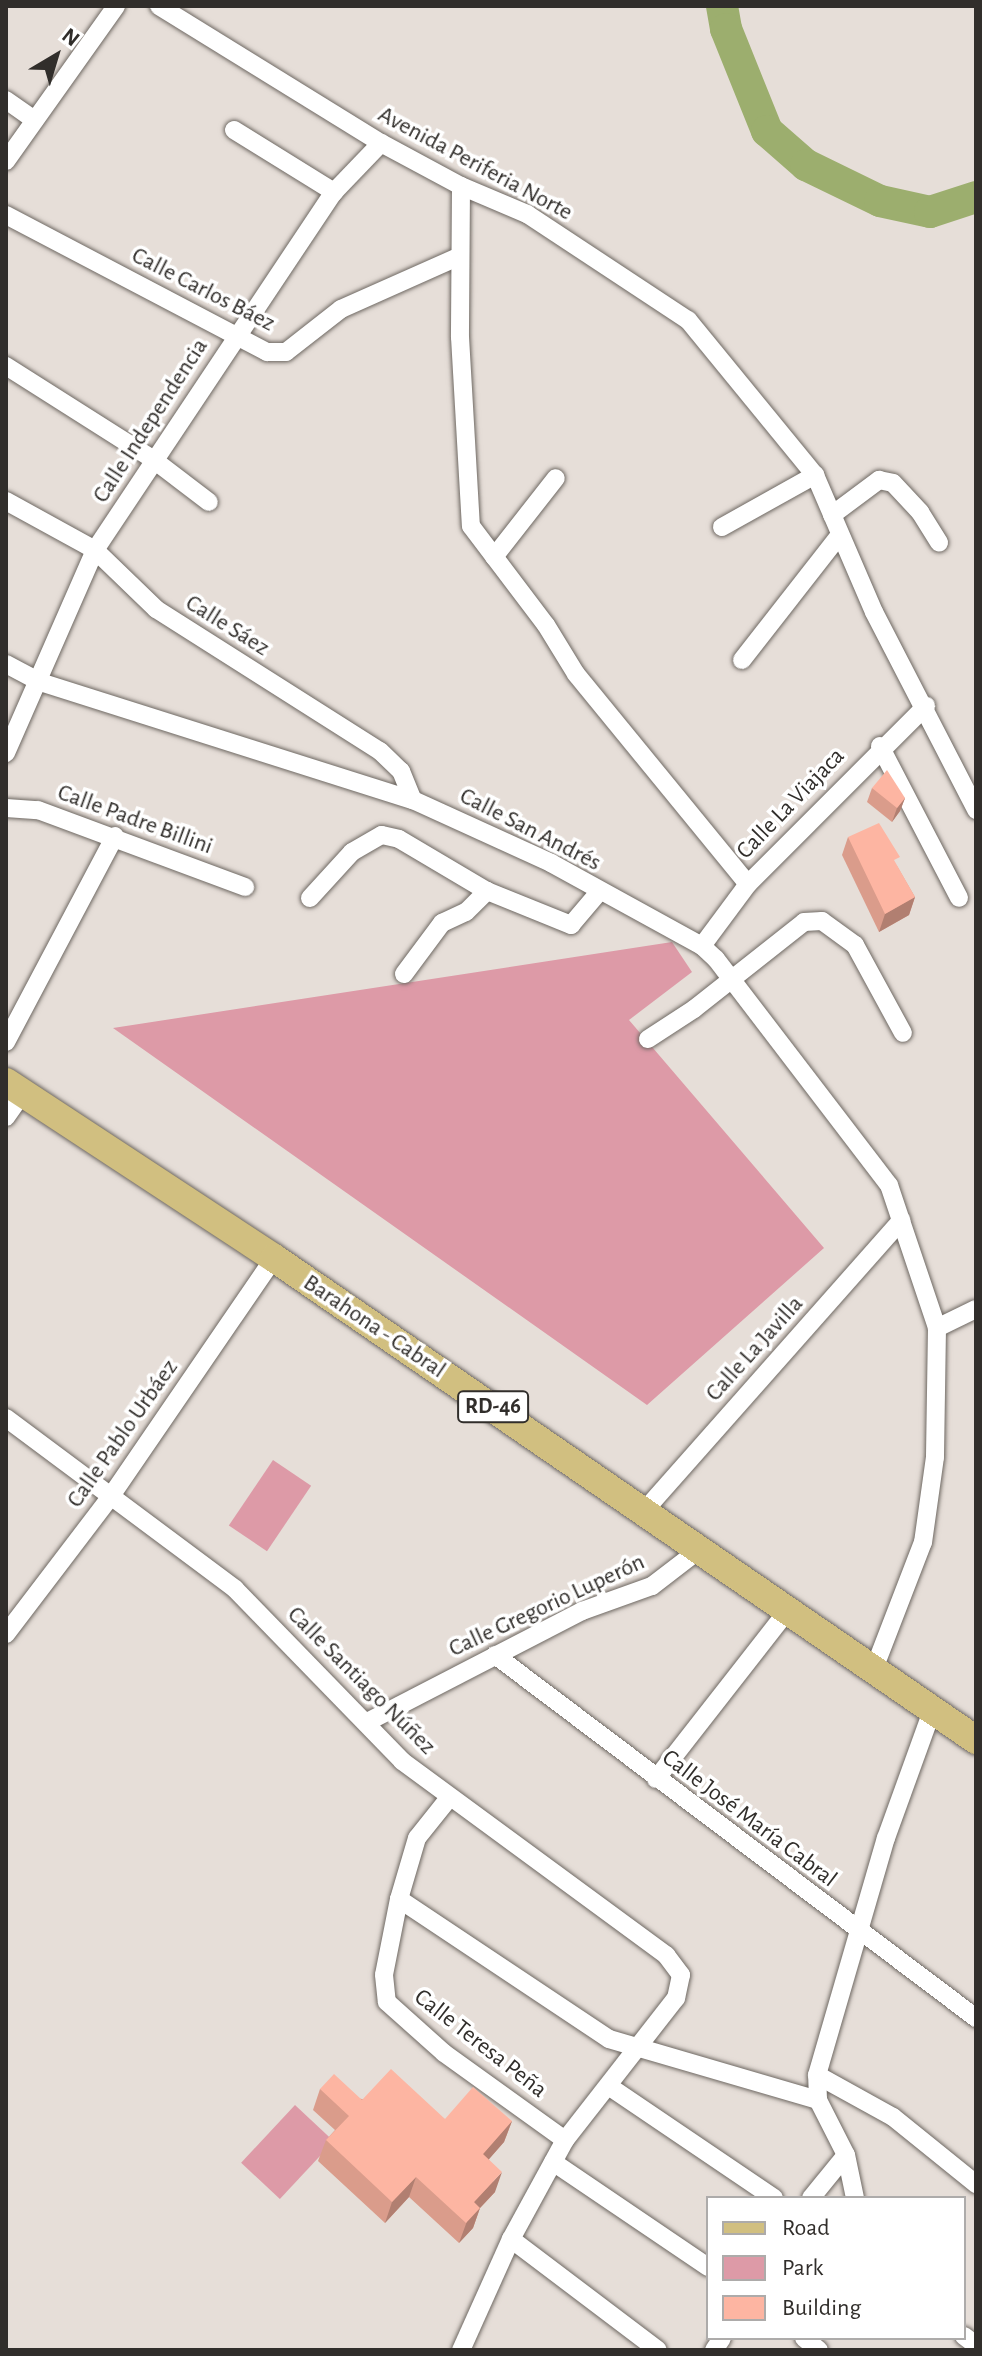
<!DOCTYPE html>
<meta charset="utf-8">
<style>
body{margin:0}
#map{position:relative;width:982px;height:2356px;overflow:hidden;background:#e6ded8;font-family:"Alegreya Sans",sans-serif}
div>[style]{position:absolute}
.green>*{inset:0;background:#dd9aa7;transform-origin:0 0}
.river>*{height:32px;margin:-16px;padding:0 16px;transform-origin:16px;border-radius:16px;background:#9cae6e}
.roads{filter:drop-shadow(0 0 2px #6e6862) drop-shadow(0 0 2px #6e6862)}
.minor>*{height:18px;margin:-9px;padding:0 9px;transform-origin:9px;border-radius:9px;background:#fff}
.primary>*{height:28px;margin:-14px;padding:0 14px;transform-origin:14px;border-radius:14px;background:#d1bf80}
.wall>*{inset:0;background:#da9c8b}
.shaded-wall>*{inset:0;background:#b17f71}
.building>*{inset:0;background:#fdb5a2}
span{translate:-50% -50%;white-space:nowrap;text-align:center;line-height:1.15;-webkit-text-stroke:7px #fff;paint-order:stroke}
.shield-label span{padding:2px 6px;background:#fff;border:2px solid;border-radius:6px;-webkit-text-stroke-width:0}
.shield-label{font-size:22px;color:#312e2b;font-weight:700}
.street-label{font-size:24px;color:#312e2b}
.frame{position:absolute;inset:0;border:8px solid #312e2b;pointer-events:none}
.legend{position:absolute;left:706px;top:2196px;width:260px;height:144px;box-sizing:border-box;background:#fff;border:2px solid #adabaa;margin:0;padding:10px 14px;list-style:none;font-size:24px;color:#312e2b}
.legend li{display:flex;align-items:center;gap:16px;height:40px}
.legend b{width:40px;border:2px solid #adabaa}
.north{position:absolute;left:16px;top:16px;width:80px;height:80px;-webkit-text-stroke:6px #fff;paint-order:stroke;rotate:38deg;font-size:22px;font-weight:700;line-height:32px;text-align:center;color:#312e2b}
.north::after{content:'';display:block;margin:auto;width:28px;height:36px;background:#312e2b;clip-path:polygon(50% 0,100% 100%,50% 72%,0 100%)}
</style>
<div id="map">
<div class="green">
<div style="clip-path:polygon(672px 942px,692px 972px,629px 1020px,824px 1248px,647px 1405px,113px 1028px)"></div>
<div style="left:273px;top:1460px;width:46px;height:79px;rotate:34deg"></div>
<div style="left:295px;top:2105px;width:53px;height:79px;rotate:43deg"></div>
</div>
<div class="river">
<div style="left:722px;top:6px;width:23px;rotate:80deg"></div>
<div style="left:726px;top:29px;width:110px;rotate:68.1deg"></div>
<div style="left:767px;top:131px;width:52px;rotate:41.1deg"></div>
<div style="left:806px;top:165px;width:82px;rotate:25.9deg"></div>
<div style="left:880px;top:201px;width:51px;rotate:12.4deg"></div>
<div style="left:930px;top:212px;width:48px;rotate:-18.1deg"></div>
</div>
<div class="roads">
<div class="minor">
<div style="left:159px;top:6px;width:261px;rotate:31.7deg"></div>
<div style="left:381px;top:143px;width:91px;rotate:28.3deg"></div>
<div style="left:461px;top:186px;width:72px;rotate:23deg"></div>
<div style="left:527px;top:214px;width:193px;rotate:33.4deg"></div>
<div style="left:688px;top:320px;width:200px;rotate:50.7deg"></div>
<div style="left:815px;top:475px;width:149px;rotate:66.7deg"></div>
<div style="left:874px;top:612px;width:223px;rotate:62.7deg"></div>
<div style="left:6px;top:100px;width:35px;rotate:35deg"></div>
<div style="left:234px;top:130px;width:118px;rotate:31.8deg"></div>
<div style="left:6px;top:161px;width:190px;rotate:-54.6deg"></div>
<div style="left:461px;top:186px;width:151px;rotate:90.4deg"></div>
<div style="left:460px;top:337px;width:189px;rotate:86.7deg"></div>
<div style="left:471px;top:526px;width:124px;rotate:52.9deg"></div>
<div style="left:546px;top:625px;width:57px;rotate:58.5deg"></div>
<div style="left:576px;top:674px;width:271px;rotate:50.7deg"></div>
<div style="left:6px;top:215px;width:295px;rotate:27.7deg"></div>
<div style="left:267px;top:352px;width:19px"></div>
<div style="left:286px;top:352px;width:70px;rotate:-38deg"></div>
<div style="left:341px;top:309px;width:130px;rotate:-24deg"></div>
<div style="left:6px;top:366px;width:175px;rotate:32.4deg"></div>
<div style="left:154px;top:460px;width:69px;rotate:37.4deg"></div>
<div style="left:6px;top:501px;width:102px;rotate:28.8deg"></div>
<div style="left:95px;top:550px;width:85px;rotate:44deg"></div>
<div style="left:156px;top:609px;width:265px;rotate:32.4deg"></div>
<div style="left:380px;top:751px;width:29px;rotate:44deg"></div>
<div style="left:401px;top:771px;width:31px;rotate:68deg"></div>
<div style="left:832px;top:515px;width:59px;rotate:-36.7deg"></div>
<div style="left:879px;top:480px;width:14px;rotate:12deg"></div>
<div style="left:893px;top:483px;width:40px;rotate:47deg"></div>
<div style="left:920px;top:512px;width:36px;rotate:58deg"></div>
<div style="left:722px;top:527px;width:107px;rotate:-29.2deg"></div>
<div style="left:494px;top:557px;width:100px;rotate:-51.9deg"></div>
<div style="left:742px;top:660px;width:157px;rotate:-52deg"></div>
<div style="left:6px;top:664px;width:38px;rotate:28deg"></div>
<div style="left:40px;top:682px;width:391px;rotate:17.6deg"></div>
<div style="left:413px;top:800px;width:152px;rotate:24.5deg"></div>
<div style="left:551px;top:863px;width:172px;rotate:28.8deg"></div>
<div style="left:702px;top:946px;width:19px;rotate:43deg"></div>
<div style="left:716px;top:959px;width:285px;rotate:52.6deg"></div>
<div style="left:889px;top:1185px;width:151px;rotate:71.4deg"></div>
<div style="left:937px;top:1328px;width:129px;rotate:90.9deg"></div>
<div style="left:935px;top:1457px;width:86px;rotate:98deg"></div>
<div style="left:923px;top:1542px;width:136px;rotate:111.1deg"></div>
<div style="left:880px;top:746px;width:171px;rotate:62.5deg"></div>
<div style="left:6px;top:753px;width:222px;rotate:-66.3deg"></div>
<div style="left:95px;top:550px;width:430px;rotate:-56.3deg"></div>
<div style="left:334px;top:192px;width:68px;rotate:-46.2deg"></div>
<div style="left:6px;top:808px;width:32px;rotate:4deg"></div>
<div style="left:38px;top:810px;width:221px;rotate:20.4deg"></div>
<div style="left:310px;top:898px;width:62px;rotate:-47.6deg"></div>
<div style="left:352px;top:852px;width:34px;rotate:-30deg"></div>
<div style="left:382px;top:835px;width:17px;rotate:13deg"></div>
<div style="left:399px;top:839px;width:102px;rotate:30.6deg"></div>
<div style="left:702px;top:946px;width:77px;rotate:-53.4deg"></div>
<div style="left:748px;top:884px;width:252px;rotate:-45deg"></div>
<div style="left:404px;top:974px;width:64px;rotate:-53.3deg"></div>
<div style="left:442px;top:923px;width:26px;rotate:-25deg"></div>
<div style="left:466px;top:912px;width:30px;rotate:-45deg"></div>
<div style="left:487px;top:891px;width:91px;rotate:22deg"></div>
<div style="left:571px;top:925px;width:43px;rotate:-49.7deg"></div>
<div style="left:648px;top:1039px;width:55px;rotate:-33.1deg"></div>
<div style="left:694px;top:1009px;width:140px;rotate:-38.3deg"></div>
<div style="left:804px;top:922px;width:18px;rotate:-3deg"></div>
<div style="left:822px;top:921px;width:41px;rotate:36deg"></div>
<div style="left:855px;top:945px;width:100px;rotate:61.4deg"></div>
<div style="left:6px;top:1042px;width:233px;rotate:-62.1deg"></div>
<div style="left:6px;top:1117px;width:29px;rotate:-55deg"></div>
<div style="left:937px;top:1328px;width:43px;rotate:-26deg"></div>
<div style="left:6px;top:1418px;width:286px;rotate:36.7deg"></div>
<div style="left:235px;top:1589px;width:240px;rotate:45.8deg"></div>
<div style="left:402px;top:1761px;width:328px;rotate:36.3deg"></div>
<div style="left:666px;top:1955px;width:25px;rotate:53deg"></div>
<div style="left:681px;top:1975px;width:24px;rotate:102deg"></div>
<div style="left:676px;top:1998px;width:180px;rotate:128deg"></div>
<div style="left:565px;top:2140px;width:113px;rotate:118.6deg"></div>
<div style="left:511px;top:2239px;width:122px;rotate:114.2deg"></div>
<div style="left:645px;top:1510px;width:387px;rotate:-48.5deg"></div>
<div style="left:6px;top:1634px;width:173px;rotate:-52.7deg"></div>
<div style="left:111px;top:1496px;width:288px;rotate:-55.6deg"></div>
<div style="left:495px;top:1655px;width:603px;rotate:37.04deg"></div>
<div style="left:369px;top:1721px;width:240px;rotate:-27.3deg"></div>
<div style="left:582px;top:1611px;width:74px;rotate:-19.7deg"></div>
<div style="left:652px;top:1586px;width:61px;rotate:-37.6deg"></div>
<div style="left:656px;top:1779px;width:214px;rotate:-52deg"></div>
<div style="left:449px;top:1798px;width:51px;rotate:128.7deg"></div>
<div style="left:417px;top:1838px;width:64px;rotate:106.4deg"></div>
<div style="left:399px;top:1899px;width:77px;rotate:101.2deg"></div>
<div style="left:384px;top:1975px;width:27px;rotate:84deg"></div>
<div style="left:387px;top:2002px;width:76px;rotate:41.8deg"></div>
<div style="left:444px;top:2053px;width:149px;rotate:35.7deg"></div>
<div style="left:399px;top:1899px;width:252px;rotate:33.7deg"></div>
<div style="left:609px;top:2039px;width:218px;rotate:16.3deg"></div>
<div style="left:817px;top:2075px;width:87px;rotate:28.9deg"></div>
<div style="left:893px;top:2117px;width:107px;rotate:38.9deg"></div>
<div style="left:610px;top:2087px;width:198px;rotate:34.1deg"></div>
<div style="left:553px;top:2162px;width:187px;rotate:34.1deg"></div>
<div style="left:811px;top:2198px;width:55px;rotate:-50.9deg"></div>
<div style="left:855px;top:2198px;width:44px;rotate:-101.8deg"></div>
<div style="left:846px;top:2155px;width:62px;rotate:-117deg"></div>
<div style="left:818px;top:2100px;width:25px;rotate:-92deg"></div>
<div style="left:817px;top:2075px;width:247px;rotate:-73.8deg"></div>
<div style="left:886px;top:1838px;width:135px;rotate:-70.1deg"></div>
<div style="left:511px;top:2239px;width:184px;rotate:37.1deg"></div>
<div style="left:964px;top:2336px;width:15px;rotate:37deg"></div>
<div style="left:804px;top:2338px;width:19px;rotate:39deg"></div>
<div style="left:714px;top:2350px;width:14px;rotate:-56deg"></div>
</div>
<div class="primary">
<div style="left:6px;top:1082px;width:321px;rotate:33.3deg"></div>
<div style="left:274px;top:1258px;width:852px;rotate:34.47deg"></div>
</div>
</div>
<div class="wall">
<div style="clip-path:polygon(872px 788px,905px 798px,900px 811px,892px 822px,867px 802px)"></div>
<div style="clip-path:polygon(848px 837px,897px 866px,915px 897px,909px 915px,879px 932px,842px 855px)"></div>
<div style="clip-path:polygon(320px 2089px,445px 2119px,512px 2121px,504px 2142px,489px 2159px,495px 2192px,480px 2208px,473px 2228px,459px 2243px,409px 2197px,385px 2223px,318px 2161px,326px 2140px,335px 2130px,313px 2110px)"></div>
</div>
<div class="shaded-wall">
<div style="clip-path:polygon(905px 798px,900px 811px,892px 822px,897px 808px)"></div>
<div style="clip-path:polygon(915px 897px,909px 915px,879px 932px,885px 914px)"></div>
<div style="clip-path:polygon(512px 2121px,504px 2142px,476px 2174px,483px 2154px)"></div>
<div style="clip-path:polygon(502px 2172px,495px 2192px,480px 2208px,473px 2228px,459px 2243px,474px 2202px)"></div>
<div style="clip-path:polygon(416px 2177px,409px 2197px,385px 2223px,392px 2202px)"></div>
</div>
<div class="building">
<div style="clip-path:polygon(887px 770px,905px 798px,897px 808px,872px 788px)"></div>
<div style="clip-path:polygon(879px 823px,900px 857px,894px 860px,915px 897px,885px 914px,848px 837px)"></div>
<div style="clip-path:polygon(391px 2069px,445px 2119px,473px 2087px,512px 2121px,483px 2154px,502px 2172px,474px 2202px,480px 2208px,466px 2223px,416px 2177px,392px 2202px,326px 2140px,349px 2116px,320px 2089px,334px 2074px,362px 2100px)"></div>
</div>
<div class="shield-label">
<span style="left:493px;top:1407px">RD-46</span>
</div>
<div class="street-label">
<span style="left:475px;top:164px;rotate:28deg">Avenida Periferia Norte</span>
<span style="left:203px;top:290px;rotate:27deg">Calle Carlos Báez</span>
<span style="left:151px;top:421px;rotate:-57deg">Calle Independencia</span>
<span style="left:227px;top:626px;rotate:32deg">Calle Sáez</span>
<span style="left:791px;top:804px;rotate:-46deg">Calle La Viajaca</span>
<span style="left:135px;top:820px;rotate:20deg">Calle Padre Billini</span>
<span style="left:530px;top:830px;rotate:27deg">Calle San Andrés</span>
<span style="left:374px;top:1327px;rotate:34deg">Barahona - Cabral</span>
<span style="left:755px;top:1349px;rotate:-48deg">Calle La Javilla</span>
<span style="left:123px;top:1434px;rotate:-55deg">Calle Pablo Urbáez</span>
<span style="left:547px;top:1606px;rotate:-25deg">Calle Gregorio Luperón</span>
<span style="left:361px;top:1681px;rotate:45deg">Calle Santiago Núñez</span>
<span style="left:749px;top:1819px;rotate:37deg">Calle José María Cabral</span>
<span style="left:480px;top:2044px;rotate:38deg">Calle Teresa Peña</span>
</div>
<div class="frame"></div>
<ul class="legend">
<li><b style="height:10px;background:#d1bf80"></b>Road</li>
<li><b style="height:22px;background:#dd9aa7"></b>Park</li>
<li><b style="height:22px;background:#fdb5a2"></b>Building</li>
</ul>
<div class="north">N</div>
</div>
